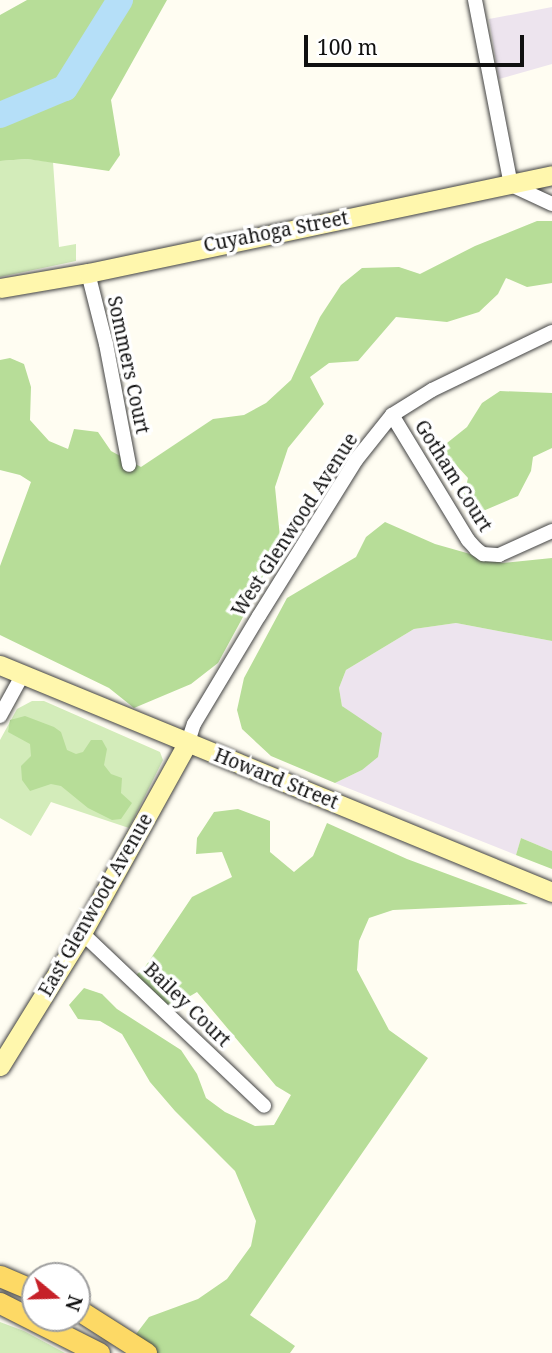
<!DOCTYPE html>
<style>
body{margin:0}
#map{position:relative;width:552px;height:1353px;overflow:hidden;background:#fffdf2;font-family:"Noto Serif",serif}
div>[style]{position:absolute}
.industrial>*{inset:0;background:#ede4ee}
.green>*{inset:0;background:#d3ecba}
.forest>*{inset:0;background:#b7dd98}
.river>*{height:26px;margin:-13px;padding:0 13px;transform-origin:13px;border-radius:13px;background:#b5dff8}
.roads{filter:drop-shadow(0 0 2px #434343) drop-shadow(0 0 2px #434343)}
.street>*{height:14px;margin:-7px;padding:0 7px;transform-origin:7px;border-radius:7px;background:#fff}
.secondary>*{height:19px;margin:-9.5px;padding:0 9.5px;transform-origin:9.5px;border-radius:9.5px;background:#fff7ad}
.primary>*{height:21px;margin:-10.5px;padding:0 10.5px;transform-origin:10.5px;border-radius:10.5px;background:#fdd965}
span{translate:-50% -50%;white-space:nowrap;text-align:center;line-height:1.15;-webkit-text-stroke:7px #fff;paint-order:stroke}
.street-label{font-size:19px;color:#101010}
.north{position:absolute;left:21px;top:1262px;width:70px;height:70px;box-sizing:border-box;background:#fff;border:2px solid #9f9f9f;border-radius:50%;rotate:109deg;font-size:19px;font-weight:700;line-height:28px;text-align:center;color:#101010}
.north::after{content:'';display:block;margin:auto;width:24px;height:32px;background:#c62128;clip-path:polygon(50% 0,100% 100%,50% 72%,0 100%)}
.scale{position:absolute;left:304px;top:35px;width:220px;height:32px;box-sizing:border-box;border:4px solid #101010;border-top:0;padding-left:9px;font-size:21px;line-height:24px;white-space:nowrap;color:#101010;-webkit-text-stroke:5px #fff;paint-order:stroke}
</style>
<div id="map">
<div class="industrial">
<div style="clip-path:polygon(552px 7px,552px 64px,499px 79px,489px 19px)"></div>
<div style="clip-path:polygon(456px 623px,552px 641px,552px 851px,521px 838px,516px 855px,335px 783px,362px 770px,367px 725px,342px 706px,339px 688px,346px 670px,414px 629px)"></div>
</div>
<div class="green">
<div style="clip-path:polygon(27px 159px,53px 162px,59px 247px,76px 244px,76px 261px,0 277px,0 161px)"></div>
<div style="clip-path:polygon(32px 701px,44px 701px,160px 752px,163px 760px,129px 828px,51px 802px,31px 836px,0 818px,0 740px,17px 709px)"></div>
<div style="clip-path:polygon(0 1322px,24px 1331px,65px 1353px,0 1353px)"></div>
</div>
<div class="forest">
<div style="clip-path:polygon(27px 0,167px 0,111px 100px,120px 155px,109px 171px,27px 159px,0 161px,0 15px)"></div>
<div style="clip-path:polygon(537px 221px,552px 221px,552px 283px,527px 287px,506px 278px,498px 294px,479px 312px,447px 322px,396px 317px,358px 361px,329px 363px,310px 377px,324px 404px,288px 448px,275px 487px,281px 547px,218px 663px,191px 684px,134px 708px,109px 688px,0 635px,0 566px,31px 482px,20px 475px,0 470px,0 360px,10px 358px,24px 364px,31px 387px,30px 420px,49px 441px,68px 449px,74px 429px,98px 432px,111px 451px,141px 467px,213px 419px,244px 415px,266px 403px,291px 380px,320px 317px,341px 285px,362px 268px,399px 267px,420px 274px,475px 246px)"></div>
<div style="clip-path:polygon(500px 391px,552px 393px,552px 448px,533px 457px,531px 471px,518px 496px,476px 514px,462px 504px,468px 478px,446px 454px,447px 443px,467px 427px,482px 403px)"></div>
<div style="clip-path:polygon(385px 522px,435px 544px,502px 563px,552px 558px,552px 641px,456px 623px,414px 629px,346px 670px,339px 688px,342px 706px,382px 733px,378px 757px,362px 770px,335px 783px,271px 756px,242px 729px,237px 710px,244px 678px,287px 598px,356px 557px,366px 537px)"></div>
<div style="clip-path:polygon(25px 716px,54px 727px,61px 732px,67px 750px,76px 754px,83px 752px,91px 740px,102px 740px,107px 749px,104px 765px,111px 774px,122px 778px,121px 793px,132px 803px,121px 819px,112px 820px,88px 808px,61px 786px,51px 784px,30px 791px,22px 780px,21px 766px,31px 756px,30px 744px,8px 732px,10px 720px)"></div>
<div style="clip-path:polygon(238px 809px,270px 821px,270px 852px,294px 872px,313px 856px,327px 823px,407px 859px,528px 904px,393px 910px,369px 918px,359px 941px,357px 970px,389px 1030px,428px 1058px,250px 1315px,295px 1346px,290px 1353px,146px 1353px,130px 1342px,149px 1317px,198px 1299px,227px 1279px,251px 1246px,256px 1221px,235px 1171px,175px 1111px,150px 1082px,122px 1034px,100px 1021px,78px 1019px,69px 1005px,84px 988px,102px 994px,117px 1009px,181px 1050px,197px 1074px,206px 1098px,225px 1112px,255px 1126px,274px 1125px,291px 1095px,276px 1086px,197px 992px,170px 1008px,135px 976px,145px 967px,192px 897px,232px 877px,222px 852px,196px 854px,197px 838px,214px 812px)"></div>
<div style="clip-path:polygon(521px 838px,552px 851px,552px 869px,516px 855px)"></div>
</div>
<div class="river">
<div style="left:0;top:115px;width:70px;rotate:-22.6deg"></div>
<div style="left:65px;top:88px;width:104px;rotate:-58deg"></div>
</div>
<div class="roads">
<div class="street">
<div style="left:475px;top:0;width:188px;rotate:79deg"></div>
<div style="left:511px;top:185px;width:45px;rotate:24.9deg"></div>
<div style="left:88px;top:273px;width:73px;rotate:75.8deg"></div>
<div style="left:106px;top:344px;width:123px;rotate:79.2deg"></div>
<div style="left:392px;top:415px;width:146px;rotate:58.7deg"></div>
<div style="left:468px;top:540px;width:12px;rotate:48deg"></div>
<div style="left:476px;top:549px;width:9px;rotate:36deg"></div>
<div style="left:483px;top:554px;width:16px;rotate:4deg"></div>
<div style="left:499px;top:555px;width:58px;rotate:-24.4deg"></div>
<div style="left:0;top:716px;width:48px;rotate:-61.3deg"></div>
<div style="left:188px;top:742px;width:19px;rotate:-72deg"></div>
<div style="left:194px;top:724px;width:126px;rotate:-59deg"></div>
<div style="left:259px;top:616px;width:184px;rotate:-58.1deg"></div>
<div style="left:356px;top:460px;width:58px;rotate:-51.3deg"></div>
<div style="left:392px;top:415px;width:47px;rotate:-32deg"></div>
<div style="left:432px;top:390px;width:133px;rotate:-25.8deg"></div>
<div style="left:82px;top:933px;width:251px;rotate:43.5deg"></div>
</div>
<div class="secondary">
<div style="left:0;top:288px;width:89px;rotate:-9.7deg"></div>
<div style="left:88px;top:273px;width:474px;rotate:-11.9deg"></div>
<div style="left:0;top:665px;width:597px;rotate:22.35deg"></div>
<div style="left:0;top:1066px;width:156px;rotate:-58.3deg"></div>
<div style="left:82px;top:933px;width:218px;rotate:-61deg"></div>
</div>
<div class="primary">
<div style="left:0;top:1276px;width:38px;rotate:23deg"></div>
<div style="left:0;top:1303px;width:111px;rotate:26.8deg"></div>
<div style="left:77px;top:1309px;width:82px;rotate:32.5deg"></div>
</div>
</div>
<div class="street-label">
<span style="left:276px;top:232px;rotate:-11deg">Cuyahoga Street</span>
<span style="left:128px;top:365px;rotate:78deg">Sommers Court</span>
<span style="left:453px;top:476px;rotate:58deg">Gotham Court</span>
<span style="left:295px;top:525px;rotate:-57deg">West Glenwood Avenue</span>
<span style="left:276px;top:779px;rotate:22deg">Howard Street</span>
<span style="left:96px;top:905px;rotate:-60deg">East Glenwood Avenue</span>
<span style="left:187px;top:1005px;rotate:44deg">Bailey Court</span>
</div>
<div class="north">N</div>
<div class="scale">100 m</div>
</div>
